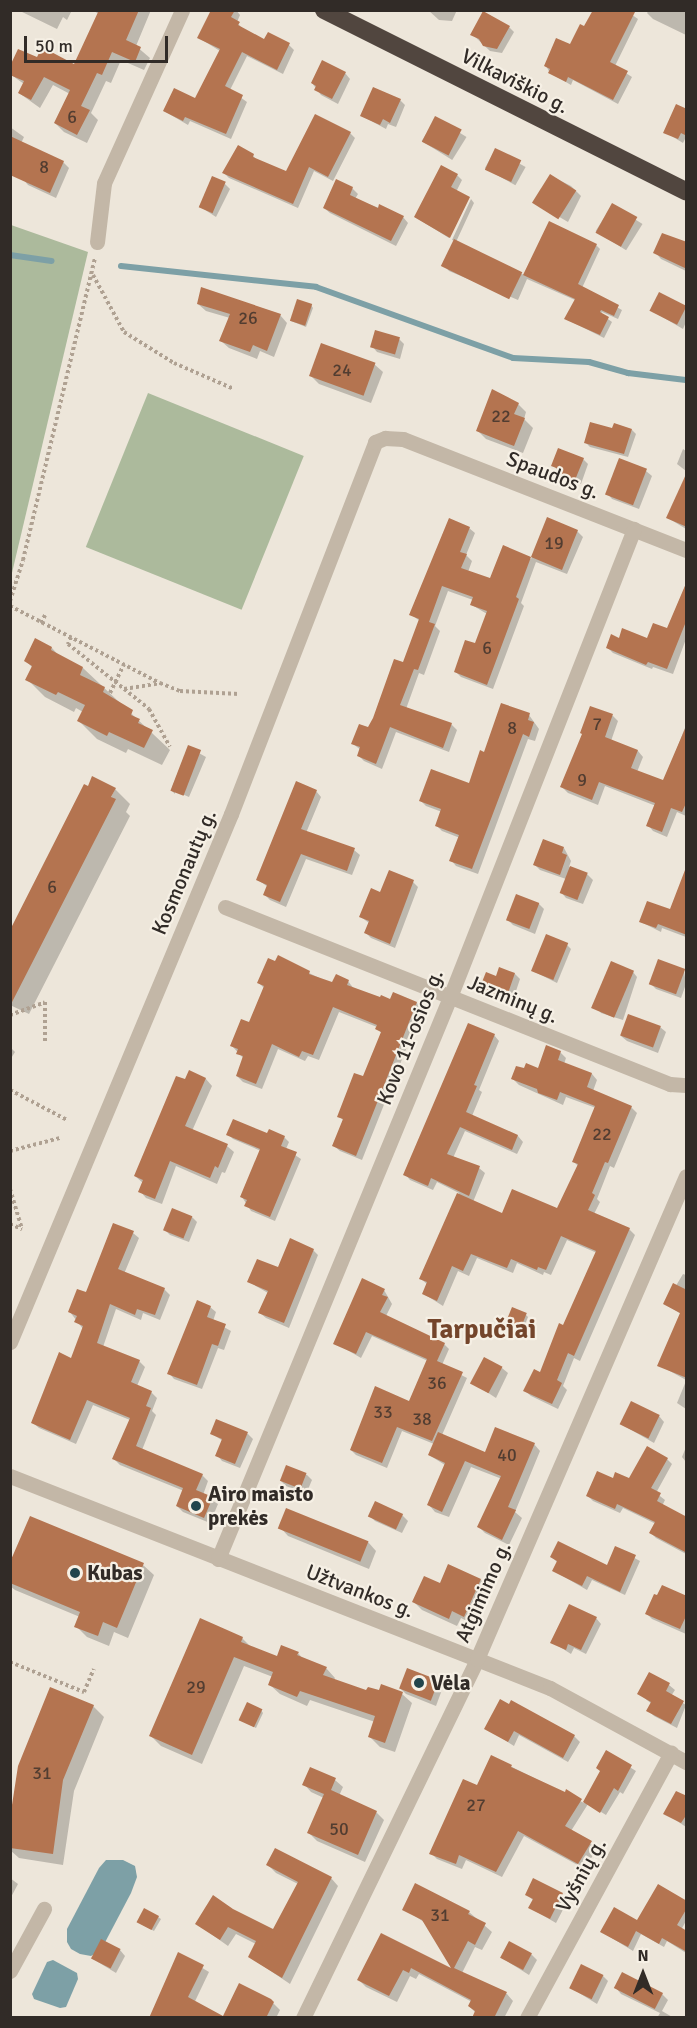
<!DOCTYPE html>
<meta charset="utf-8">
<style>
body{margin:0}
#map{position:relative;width:697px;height:2028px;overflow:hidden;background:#ede6da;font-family:Signika,sans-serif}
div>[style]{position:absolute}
.green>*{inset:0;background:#acba9c;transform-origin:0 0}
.water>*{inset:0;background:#7da0a6}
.shadow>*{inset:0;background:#0003;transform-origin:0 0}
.stream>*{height:6px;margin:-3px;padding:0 3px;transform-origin:3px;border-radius:3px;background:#7da0a6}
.building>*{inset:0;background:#b47450;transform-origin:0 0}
.path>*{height:4px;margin-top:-2px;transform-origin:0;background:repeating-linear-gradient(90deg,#afa192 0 3px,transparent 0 6px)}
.street>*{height:15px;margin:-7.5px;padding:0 7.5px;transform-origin:7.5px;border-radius:7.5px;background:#c3b7a7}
.highway>*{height:18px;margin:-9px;padding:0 9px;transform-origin:9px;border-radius:9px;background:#51463f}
.dots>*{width:16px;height:16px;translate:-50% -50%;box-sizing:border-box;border:3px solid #f6f0e5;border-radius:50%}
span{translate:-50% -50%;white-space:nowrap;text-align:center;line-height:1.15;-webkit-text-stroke:4.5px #f6f0e5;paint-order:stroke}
.number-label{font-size:18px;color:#523d31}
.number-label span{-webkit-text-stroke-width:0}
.street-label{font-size:21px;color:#312b27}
.poi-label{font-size:21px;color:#312b27;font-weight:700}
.left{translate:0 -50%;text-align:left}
.district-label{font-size:27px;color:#74452b;font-weight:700}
.frame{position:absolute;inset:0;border:12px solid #312b27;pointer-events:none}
.north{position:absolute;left:613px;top:1944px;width:60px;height:60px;-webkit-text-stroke:4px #f6f0e5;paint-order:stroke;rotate:0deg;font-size:16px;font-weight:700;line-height:24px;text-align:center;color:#312b27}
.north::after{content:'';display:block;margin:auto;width:21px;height:27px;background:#312b27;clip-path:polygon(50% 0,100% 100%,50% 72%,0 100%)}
.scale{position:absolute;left:24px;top:36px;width:144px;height:27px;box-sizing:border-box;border:3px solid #312b27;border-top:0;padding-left:8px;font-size:18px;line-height:21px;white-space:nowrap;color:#312b27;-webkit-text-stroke:4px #f6f0e5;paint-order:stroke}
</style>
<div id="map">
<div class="green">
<div style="clip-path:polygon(11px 225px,88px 252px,11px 577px,10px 225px)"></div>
<div style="left:148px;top:393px;width:168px;height:166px;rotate:22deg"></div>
</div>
<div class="water">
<div style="clip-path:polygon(106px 1860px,123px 1860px,135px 1866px,137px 1877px,131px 1893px,101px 1950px,91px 1956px,80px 1954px,71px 1949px,67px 1942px,67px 1929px,99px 1868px)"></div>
<div style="clip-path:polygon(53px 1960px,77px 1973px,78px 1979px,66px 2007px,60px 2008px,34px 1999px,32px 1994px,47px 1962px)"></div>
</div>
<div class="shadow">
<div style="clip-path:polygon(18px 10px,72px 10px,67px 20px,63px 17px,57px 29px)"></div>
<div style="clip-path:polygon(92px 10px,151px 10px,136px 46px,150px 58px,144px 70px,121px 60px,111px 83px,106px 81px,91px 113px,98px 120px,87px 143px,64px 132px,55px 123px,70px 94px,53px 85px,40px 108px,19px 93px,24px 84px,10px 74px,38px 59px,75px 66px,99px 14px)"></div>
<div style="clip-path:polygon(213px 10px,236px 10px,240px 15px,237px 22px,243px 30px,265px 41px,289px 45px,294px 50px,283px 74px,247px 56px,230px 90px,247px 102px,231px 139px,190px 121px,188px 125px,164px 111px,196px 100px,220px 51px,199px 38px)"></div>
<div style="clip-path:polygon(428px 10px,457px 10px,452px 21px,439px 20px)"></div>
<div style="clip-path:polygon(625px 10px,638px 19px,615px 66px,632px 77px,618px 104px,573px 80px,571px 85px,550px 73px,546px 66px,570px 46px,585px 28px)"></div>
<div style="clip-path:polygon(649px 10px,686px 10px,686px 35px,653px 19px,647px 13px)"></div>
<div style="clip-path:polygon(509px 27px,514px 32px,502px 53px,490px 51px,472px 34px)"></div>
<div style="clip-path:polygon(345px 73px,350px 79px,338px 104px,321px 95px,312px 83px)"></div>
<div style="clip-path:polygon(400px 100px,405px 105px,396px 127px,388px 124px,386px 129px,362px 116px)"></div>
<div style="clip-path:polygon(686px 107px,686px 137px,683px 143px,665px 132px)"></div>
<div style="left:436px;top:118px;width:36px;height:27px;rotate:32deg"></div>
<div style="clip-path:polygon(10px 127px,24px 137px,16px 154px,10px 151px)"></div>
<div style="clip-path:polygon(350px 133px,355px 138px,333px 181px,314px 171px,298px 208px,229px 178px,224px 173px,253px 156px,258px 161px,287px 173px)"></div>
<div style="left:495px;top:150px;width:35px;height:21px;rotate:29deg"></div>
<div style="clip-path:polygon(63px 162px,69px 168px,56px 198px,28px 185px,23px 179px)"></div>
<div style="clip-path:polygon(457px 175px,462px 180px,456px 192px,468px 198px,449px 238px,415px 217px)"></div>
<div style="clip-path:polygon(551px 176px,571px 186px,581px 196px,568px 222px,537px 204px)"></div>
<div style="clip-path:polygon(225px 184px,230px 189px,216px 217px,199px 206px)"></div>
<div style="clip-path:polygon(352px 188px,358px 194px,355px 199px,403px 217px,408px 223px,396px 246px,330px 213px,324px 208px)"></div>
<div style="clip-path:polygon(471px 199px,474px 203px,456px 242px,524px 275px,596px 245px,600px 249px,582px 288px,622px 310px,618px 319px,602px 312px,601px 314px,612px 322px,604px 338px,566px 319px,575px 300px,527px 279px,518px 300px,449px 271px,444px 265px,455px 241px,452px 240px)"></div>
<div style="left:612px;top:205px;width:36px;height:31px;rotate:32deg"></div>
<div style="clip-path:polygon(686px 244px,686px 271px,661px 259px,655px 252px)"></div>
<div style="clip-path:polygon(660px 294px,686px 308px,686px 322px,683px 329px,652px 311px)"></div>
<div style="clip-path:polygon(198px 304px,280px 315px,287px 323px,274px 357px,260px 351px,257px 359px,229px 348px,221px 341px,230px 318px,206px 311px)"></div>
<div style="clip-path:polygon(311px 305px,313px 308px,306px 327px,291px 321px)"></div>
<div style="clip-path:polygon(399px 339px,404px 344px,400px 359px,377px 352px,372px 346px)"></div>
<div style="clip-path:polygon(374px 364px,383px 372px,371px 403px,319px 384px,311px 376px)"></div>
<div style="clip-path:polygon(518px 404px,526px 412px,524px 419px,533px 428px,523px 453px,486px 439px,478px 431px)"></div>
<div style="clip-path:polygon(632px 430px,636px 434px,628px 457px,590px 447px,586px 443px)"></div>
<div style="clip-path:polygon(683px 449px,686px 451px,686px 471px,677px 464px)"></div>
<div style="clip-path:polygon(583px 459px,588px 464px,581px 484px,565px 478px,553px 465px)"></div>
<div style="clip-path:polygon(646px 471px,652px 476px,639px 509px,612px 499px,607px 493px)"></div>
<div style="clip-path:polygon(686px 498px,686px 529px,668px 518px)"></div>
<div style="clip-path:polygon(548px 519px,577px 531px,583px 537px,567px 574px,536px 562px,521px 603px,524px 606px,493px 689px,461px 677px,455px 671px,476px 645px,487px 614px,472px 605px,473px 600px,448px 591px,435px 626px,440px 631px,424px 675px,419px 673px,406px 709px,451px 724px,457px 730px,449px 752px,396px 732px,382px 769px,364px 761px,359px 756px,361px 750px,353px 744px,369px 729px,404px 664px,420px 621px,410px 614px,469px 528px,475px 533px,466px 555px,472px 561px,468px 572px,491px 580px,503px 547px,531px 559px)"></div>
<div style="clip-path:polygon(686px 584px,686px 639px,673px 674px,653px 667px,652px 669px,613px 653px,608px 648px,619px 640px,648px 640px,667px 630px)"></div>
<div style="clip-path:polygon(52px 648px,60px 657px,83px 668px,170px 750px,162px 765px,128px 749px,126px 753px,97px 739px,79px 721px,83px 712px,76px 708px,74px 712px,45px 697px,27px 679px,33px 668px,26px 661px)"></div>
<div style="clip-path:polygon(591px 708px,613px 716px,618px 721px,611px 741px,638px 751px,643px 757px,637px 772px,664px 782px,686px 725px,686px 816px,677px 812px,667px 837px,653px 831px,648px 825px,656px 806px,605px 786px,598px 805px,568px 793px,562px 787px,584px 734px)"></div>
<div style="clip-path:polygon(529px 715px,539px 729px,535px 741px,528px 739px,478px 874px,456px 866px,451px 860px,460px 838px,442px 831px,437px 826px,442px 812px,426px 806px,421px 801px,470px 785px,484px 754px)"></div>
<div style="clip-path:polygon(188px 747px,206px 757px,189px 797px,175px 791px,175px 794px,171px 790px)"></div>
<div style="clip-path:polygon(115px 789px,130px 804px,126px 812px,130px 816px,29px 1014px,10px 1005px)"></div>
<div style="clip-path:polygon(316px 791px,321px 797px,306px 833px,354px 850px,360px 855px,352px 875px,306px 859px,286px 907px,270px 900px,265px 895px,268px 887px,258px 880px)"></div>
<div style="clip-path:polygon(564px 848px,571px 861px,569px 867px,587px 874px,593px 880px,583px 904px,566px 898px,561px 892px,566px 879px,540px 870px,535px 865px)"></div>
<div style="clip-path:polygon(413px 882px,418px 887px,395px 948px,371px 938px,365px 932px,369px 923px,361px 917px,381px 894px)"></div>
<div style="clip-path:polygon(677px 894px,686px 897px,686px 937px,662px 928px,661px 932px,641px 922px,671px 911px)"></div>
<div style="clip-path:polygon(517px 896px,539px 904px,544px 909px,535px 934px,513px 925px,508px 920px)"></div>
<div style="clip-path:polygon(567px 945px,571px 949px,557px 983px,533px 971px)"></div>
<div style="clip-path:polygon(684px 971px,686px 984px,681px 998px,656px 989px,651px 984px)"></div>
<div style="clip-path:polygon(633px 972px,637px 977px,623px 1020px,601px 1013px,597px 1008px)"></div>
<div style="clip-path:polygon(309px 973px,332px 984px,348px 981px,354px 989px,391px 1001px,394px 994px,417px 1003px,422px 1009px,362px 1160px,340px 1151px,334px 1146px,344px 1121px,339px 1116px,364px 1078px,382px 1034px,377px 1027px,339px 1012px,319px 1060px,308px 1056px,305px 1061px,278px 1049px,262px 1089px,243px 1082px,237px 1076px,244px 1059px,232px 1046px,250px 1023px,265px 989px,259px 983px)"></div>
<div style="clip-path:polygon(515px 974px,520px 979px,511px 1006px,485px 997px,480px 992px,497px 978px)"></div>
<div style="clip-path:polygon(660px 1027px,666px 1032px,658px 1053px,627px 1041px,621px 1036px)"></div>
<div style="clip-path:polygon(494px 1035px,499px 1041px,479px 1090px,482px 1092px,472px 1116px,518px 1136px,523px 1142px,517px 1154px,465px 1131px,453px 1158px,479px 1168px,485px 1173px,473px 1202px,502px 1215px,558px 1210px,578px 1166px,574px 1162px,596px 1108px,566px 1097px,563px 1105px,519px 1085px,513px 1079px,539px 1070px,560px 1052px,566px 1058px,564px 1064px,592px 1074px,597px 1080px,593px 1091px,631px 1107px,637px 1113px,614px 1168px,610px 1166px,597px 1199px,600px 1202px,594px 1214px,629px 1229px,635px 1235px,580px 1361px,574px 1358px,563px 1386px,567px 1390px,558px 1409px,531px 1396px,525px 1391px,541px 1374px,597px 1253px,567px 1240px,551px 1275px,544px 1272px,543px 1275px,517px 1263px,513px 1273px,477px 1258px,469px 1276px,458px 1271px,443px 1306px,424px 1294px,428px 1285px,420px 1278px,459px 1193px,437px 1182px,433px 1190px,410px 1180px,405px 1174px)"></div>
<div style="clip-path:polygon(10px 1047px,15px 1052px,10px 1060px)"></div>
<div style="clip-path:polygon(190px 1072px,206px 1079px,212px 1086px,192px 1131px,227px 1146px,234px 1152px,225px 1173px,222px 1172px,217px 1184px,176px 1166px,162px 1204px,146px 1198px,140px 1191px,143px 1183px,135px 1176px)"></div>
<div style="clip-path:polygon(228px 1134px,284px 1137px,289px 1142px,286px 1149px,301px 1159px,275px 1221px,251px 1211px,242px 1197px,261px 1151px,233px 1139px)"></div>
<div style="clip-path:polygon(192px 1217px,197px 1222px,189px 1242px,170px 1235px,165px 1230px)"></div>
<div style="clip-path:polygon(133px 1233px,139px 1238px,124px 1274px,164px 1289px,170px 1295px,160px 1320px,143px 1313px,141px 1320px,116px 1309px,103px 1347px,139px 1361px,145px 1367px,137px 1386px,151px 1392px,157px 1398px,152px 1411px,156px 1415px,142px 1450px,202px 1475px,208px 1481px,203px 1495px,218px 1504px,210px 1523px,183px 1512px,177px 1506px,184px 1491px,120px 1465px,114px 1459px,130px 1420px,93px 1405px,76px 1444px,39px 1428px,33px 1423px,72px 1360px,83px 1329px,70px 1312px)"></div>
<div style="clip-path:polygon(313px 1250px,318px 1255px,289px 1328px,266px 1318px,260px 1313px,268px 1293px,249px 1282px,278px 1269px)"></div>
<div style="clip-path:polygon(683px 1274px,686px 1275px,686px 1380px,659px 1365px,681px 1314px,665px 1304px)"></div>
<div style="clip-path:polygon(384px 1290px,392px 1304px,386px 1316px,444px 1344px,449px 1349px,442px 1365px,467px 1378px,442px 1435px,486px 1453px,534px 1444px,540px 1451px,515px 1512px,522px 1518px,509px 1545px,485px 1533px,479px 1527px,502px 1479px,471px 1467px,449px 1517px,435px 1512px,429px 1505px,445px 1465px,429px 1455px,434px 1444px,402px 1431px,387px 1468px,356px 1455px,351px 1450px,410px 1403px,428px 1361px,372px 1336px,361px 1358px,335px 1343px)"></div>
<div style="clip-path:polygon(210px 1307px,216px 1312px,213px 1321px,231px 1331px,224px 1350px,218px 1348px,202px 1389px,174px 1379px,169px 1373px)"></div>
<div style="clip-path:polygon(526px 1315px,528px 1317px,522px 1332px,506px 1324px)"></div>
<div style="clip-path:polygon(502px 1368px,508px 1373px,496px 1398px,473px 1383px)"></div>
<div style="clip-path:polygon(686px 1381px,686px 1409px,677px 1403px)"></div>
<div style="clip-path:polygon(659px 1416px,664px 1422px,654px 1443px,621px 1424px)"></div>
<div style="clip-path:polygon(217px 1421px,248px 1434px,253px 1439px,240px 1468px,222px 1461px,217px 1455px,223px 1441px,212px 1434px)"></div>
<div style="clip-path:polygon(686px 1447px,686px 1462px,682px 1457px)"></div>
<div style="clip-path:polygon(667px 1459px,672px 1464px,656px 1493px,665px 1500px,662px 1506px,686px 1519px,686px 1554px,656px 1538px,651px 1533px,656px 1524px,623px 1508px,620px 1513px,593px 1501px,588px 1496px,614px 1480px,629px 1480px)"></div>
<div style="clip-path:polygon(286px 1467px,307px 1475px,312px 1480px,306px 1494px,286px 1486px,281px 1481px)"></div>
<div style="clip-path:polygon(402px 1515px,408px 1521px,402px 1533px,375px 1521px,370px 1516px)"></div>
<div style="clip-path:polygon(280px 1527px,368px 1542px,376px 1551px,369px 1569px,288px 1536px)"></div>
<div style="clip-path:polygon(616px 1548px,640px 1561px,625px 1595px,592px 1580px,587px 1590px,554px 1571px,558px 1563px,552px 1557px,608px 1567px)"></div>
<div style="clip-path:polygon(10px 1565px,143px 1565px,154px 1575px,128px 1638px,114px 1632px,109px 1646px,87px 1637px,76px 1626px,80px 1617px,15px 1590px,10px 1586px)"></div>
<div style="clip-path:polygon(449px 1566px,481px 1580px,489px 1588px,473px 1624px,461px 1618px,457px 1626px,422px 1610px,414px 1602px,440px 1585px)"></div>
<div style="clip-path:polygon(658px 1597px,686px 1598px,686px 1634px,652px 1619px,647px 1614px)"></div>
<div style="clip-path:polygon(596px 1618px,601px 1624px,586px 1654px,574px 1648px,571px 1654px,552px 1642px)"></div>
<div style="clip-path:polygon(242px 1638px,252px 1648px,277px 1658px,298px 1653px,304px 1660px,326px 1668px,335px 1678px,334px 1680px,367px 1692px,402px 1694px,412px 1703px,395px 1752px,380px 1747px,370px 1737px,375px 1722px,310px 1700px,307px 1706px,280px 1694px,270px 1685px,273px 1677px,244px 1666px,202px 1764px,161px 1746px,151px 1736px)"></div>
<div style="clip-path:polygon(650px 1674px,669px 1685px,675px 1690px,671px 1696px,686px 1705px,677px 1728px,654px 1716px,648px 1710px,652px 1704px,639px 1694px)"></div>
<div style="clip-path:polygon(438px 1681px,443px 1687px,436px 1706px,406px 1694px,401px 1689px)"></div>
<div style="clip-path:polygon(93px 1706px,104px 1717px,74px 1791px,63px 1865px,19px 1858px,10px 1850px,10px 1828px)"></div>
<div style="clip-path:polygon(261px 1710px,263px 1713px,256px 1728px,241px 1720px)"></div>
<div style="clip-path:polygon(486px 1728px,574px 1736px,580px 1742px,568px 1762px,519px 1735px,514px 1746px)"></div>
<div style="clip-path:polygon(607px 1753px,636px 1771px,623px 1794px,620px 1792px,606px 1815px,588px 1804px,571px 1831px,597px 1848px,585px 1869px,524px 1836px,502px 1877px,466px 1860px,462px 1869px,437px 1859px,431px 1853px,478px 1787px,492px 1757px,584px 1803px,602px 1772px)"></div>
<div style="clip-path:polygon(335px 1780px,343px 1787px,339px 1796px,376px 1812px,384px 1820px,365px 1862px,317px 1841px,309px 1833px,324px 1798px,311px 1792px,304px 1784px)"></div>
<div style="clip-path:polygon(686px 1798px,686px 1827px,665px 1813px)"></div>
<div style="clip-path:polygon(268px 1865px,331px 1878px,338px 1886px,290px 1984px,250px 1957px,256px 1944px,236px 1934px,228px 1946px,197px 1924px,232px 1910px,274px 1931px,298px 1884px,276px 1873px)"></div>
<div style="clip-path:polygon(10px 1878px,18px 1884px,10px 1899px)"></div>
<div style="clip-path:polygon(534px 1880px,568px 1900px,556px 1923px,530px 1908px,534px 1901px,527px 1895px)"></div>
<div style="clip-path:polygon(686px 1903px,686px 1921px,681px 1930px,686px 1933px,686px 1953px,667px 1941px,664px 1947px,641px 1934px,633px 1951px,602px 1932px,638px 1922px)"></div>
<div style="clip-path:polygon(404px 1909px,469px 1912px,492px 1932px,482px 1950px,475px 1947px,462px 1973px,507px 1994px,513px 2001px,504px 2018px,473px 2018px,476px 2013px,469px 2006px,472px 2002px,419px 1974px,416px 1979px,410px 1976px,397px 2002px,366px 1987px,359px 1980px,382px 1935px,454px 1971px,427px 1924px)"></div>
<div style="clip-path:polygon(158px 1917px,161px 1919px,154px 1931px,141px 1924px)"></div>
<div style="clip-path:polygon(120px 1950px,125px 1956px,116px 1973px,93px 1959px)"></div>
<div style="clip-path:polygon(179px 1954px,209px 1972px,187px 2018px)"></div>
<div style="clip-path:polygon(531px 1954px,537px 1960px,529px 1975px,502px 1958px)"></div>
<div style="clip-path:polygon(623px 1974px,662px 1994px,668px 2000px,662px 2011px,674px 2018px,657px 2018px,660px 2013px,621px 1994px,616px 1988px)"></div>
<div style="clip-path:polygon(603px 1976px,608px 1981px,597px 2004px,571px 1988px)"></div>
<div style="clip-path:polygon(273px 2003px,280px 2010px,276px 2018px,223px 2018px)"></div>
</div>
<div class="stream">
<div style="left:10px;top:255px;width:42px;rotate:8.1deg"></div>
<div style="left:121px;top:266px;width:196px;rotate:6.1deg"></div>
<div style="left:316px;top:287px;width:209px;rotate:19.8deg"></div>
<div style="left:513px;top:358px;width:76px;rotate:3deg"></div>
<div style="left:589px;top:362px;width:41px;rotate:15.8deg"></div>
<div style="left:628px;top:373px;width:58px;rotate:6.9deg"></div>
</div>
<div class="building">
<div style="clip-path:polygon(99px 10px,139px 10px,126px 40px,141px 47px,135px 62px,112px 52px,102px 75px,97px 73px,81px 106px,90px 110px,77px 135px,54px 123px,70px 90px,44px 77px,31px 100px,18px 93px,24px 81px,10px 75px,10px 66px,18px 49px,37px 57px,42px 47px,74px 64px)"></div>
<div style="clip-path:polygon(211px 10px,235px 10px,231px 17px,240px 22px,238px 25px,264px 39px,268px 32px,290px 43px,277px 70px,242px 52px,225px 86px,243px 95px,226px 134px,185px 117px,183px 121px,163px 111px,174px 88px,195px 98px,220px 49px,197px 38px)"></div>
<div style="clip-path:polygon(593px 10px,636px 10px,610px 62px,628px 71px,613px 100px,568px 77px,566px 82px,548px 73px,550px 69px,544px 66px,556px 38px,570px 44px,580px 24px,584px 26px)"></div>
<div style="clip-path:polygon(483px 11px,510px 26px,497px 49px,483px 46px,479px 39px,470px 35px)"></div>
<div style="clip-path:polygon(322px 60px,346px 72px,332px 99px,314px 90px,316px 86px,311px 83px)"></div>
<div style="clip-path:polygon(373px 87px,401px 99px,390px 123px,383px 119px,380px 125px,360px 116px)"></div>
<div style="clip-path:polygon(676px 104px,687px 109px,687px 136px,681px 133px,678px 139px,663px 133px)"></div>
<div style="clip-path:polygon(315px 114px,351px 132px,328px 177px,309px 167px,293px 204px,222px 173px,238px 145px,254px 154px,253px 157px,286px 171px)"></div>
<div style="left:435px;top:116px;width:30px;height:29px;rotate:27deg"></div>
<div style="clip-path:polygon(10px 136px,64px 161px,50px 193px,10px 175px)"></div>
<div style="left:495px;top:148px;width:29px;height:24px;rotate:25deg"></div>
<div style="clip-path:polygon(441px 165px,458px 174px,451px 187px,470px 197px,450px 238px,414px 217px)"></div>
<div style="left:550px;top:174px;width:31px;height:34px;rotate:32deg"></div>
<div style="left:212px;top:176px;width:15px;height:34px;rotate:23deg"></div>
<div style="clip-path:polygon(336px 179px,353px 187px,350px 195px,378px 208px,379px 204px,404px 216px,391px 241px,323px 208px)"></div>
<div style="left:612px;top:203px;width:29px;height:34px;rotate:29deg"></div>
<div style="clip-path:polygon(549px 221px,597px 244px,578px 284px,619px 305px,614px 316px,601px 310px,600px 312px,609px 317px,600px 335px,564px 319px,575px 299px,523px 275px)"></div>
<div style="clip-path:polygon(662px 233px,687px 242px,687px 269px,653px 253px)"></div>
<div style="left:454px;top:239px;width:76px;height:30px;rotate:26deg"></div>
<div style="clip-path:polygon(201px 287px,281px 314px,267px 351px,253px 345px,250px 352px,219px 341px,230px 314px,197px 304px)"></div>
<div style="left:659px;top:292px;width:31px;height:21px;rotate:27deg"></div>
<div style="left:297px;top:299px;width:16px;height:23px;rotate:18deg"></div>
<div style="left:375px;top:330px;width:26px;height:18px;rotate:16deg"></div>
<div style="left:321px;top:343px;width:58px;height:35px;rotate:20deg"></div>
<div style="clip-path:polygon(492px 389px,519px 403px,514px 414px,525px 418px,514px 446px,476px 431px)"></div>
<div style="clip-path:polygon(590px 422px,612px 428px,614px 423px,632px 429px,624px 454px,584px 443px)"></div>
<div style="clip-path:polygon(558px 448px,584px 458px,575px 480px,558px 473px,559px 469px,551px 466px)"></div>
<div style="left:619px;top:458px;width:30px;height:39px;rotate:21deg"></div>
<div style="clip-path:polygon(687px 472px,687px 527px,666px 518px)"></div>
<div style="clip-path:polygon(547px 517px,578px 530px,562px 570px,531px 557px,516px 597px,519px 599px,487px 685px,454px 672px,465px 640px,475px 643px,487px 611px,470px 605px,473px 597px,442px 586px,429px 622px,435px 624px,418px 670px,414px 669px,400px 705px,452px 723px,443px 748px,390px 727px,376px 764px,357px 756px,360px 747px,351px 744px,359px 724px,368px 727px,373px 718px,394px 659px,403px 662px,419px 619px,409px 615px,449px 518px,470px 527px,460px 552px,467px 554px,461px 568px,490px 578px,503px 545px,531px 557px)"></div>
<div style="clip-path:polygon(687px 581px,687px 619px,667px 669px,648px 662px,646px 665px,606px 648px,611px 634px,619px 638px,622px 628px,647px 638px,653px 623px,667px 628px)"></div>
<div style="clip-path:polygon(35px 638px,52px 647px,51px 650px,83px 667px,80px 675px,105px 687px,103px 692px,133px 710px,131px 715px,140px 719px,138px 723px,153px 730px,144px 748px,109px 732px,107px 736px,77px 721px,85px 705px,58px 692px,56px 695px,25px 680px,32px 666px,24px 661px)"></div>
<div style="clip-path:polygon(501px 703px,530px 713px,528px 720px,534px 722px,529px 737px,523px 734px,472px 869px,449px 861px,459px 835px,435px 826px,441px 809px,419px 801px,431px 769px,469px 783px,480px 750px,484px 752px)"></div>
<div style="clip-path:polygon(590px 706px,613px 714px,605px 737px,638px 750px,631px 768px,663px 780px,687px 724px,687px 801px,682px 812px,671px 808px,662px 832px,646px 826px,655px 803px,599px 782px,592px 800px,560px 787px,582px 734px,580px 733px)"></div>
<div style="left:188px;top:745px;width:14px;height:49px;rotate:21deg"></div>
<div style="clip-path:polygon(92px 776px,116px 788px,111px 797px,116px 799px,10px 1006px,10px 930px,84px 784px,88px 786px)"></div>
<div style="clip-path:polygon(296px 781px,317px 790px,301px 829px,355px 848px,347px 871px,301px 854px,280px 902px,263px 895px,267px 885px,256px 880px)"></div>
<div style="clip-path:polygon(543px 839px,564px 847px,562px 853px,567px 855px,560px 875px,533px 865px)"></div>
<div style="left:570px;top:866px;width:19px;height:29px;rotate:21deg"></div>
<div style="clip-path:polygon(389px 870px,414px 880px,390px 944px,364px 933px,369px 921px,359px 917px,371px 888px,380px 892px)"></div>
<div style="clip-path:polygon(685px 870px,687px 935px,658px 924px,656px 928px,639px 922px,647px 901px,670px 909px)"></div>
<div style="left:516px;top:894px;width:25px;height:28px;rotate:21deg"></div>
<div style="left:546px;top:934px;width:24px;height:40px;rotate:22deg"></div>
<div style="clip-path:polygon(278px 955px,310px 971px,309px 974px,332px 982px,336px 974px,349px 980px,347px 985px,380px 997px,381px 995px,390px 999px,393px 992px,417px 1002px,356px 1156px,332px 1146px,343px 1119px,337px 1117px,354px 1073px,363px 1076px,381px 1032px,375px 1029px,377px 1025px,333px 1007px,313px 1055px,302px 1051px,299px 1057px,272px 1044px,256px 1084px,236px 1076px,243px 1056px,236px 1054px,238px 1049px,230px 1046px,241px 1019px,249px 1022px,264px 986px,257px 983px,268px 958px,275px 961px)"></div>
<div style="left:658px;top:959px;width:29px;height:27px;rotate:20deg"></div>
<div style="left:611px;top:961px;width:25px;height:51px;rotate:23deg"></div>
<div style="clip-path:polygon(499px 967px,515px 973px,505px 1002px,478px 992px,486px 972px,496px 976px)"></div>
<div style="left:628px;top:1014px;width:35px;height:23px;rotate:20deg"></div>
<div style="clip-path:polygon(468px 1023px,495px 1034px,474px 1085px,477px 1086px,466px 1112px,518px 1135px,512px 1150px,460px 1127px,447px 1154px,480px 1166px,469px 1196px,431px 1178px,428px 1186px,403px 1175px)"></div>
<div style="clip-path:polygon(546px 1045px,561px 1051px,558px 1060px,592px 1073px,587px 1087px,632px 1106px,608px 1163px,605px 1162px,592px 1193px,595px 1195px,588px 1210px,630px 1228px,574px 1356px,568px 1353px,557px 1380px,562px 1383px,552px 1404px,523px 1391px,534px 1369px,540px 1372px,559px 1323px,563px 1325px,596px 1251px,561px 1236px,546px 1270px,538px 1267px,537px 1270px,511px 1259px,507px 1268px,471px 1254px,463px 1271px,452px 1266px,437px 1301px,422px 1294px,427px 1282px,419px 1279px,457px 1193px,502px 1213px,512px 1189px,557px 1208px,578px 1164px,572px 1162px,595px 1106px,560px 1092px,557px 1100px,538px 1093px,537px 1089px,511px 1079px,516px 1066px,524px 1068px,526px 1063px,538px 1068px)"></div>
<div style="clip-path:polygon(189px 1070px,206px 1078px,185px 1126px,228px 1144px,218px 1168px,215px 1166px,210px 1178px,170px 1161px,155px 1199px,138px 1192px,143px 1180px,134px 1176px,176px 1076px,185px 1079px)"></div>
<div style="clip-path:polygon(233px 1119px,267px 1133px,269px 1129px,285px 1136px,281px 1146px,297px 1152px,270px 1217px,244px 1206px,247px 1200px,240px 1197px,260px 1149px,226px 1135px)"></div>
<div style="left:172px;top:1208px;width:22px;height:24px;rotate:22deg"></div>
<div style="clip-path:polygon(113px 1223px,134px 1231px,118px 1269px,165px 1288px,155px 1315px,137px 1309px,135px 1315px,110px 1304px,97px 1343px,140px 1360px,131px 1382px,152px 1391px,146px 1406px,151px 1408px,136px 1446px,203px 1474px,196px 1490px,213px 1497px,204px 1518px,176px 1506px,183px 1488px,112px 1459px,130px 1418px,87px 1400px,70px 1440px,31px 1423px,59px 1352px,71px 1358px,83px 1326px,74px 1322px,77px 1316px,68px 1312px,77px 1289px,86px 1292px)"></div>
<div style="clip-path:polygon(290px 1238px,314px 1249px,284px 1323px,258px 1313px,268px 1291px,247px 1282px,257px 1259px,278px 1267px)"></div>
<div style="clip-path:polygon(362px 1278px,385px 1289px,382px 1295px,388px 1297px,380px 1312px,445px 1343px,437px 1361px,463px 1372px,432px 1441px,397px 1427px,382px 1463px,350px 1450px,375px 1386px,409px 1401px,427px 1359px,366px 1332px,356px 1354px,333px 1344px)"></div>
<div style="clip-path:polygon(673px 1283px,687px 1290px,687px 1378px,657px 1366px,680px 1313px,663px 1304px)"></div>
<div style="clip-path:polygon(197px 1300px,211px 1306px,207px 1317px,226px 1324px,218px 1346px,212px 1344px,197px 1385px,167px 1374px)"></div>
<div style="left:512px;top:1307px;width:16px;height:19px;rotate:22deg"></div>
<div style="left:484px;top:1357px;width:21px;height:30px;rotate:28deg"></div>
<div style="left:631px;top:1401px;width:32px;height:26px;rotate:26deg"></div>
<div style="clip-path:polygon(216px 1419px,248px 1432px,235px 1464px,215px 1456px,222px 1439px,210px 1434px)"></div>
<div style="clip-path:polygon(495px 1427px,535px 1443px,508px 1507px,516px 1510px,502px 1540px,477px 1527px,501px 1476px,465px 1461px,442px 1512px,427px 1505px,445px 1463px,428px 1455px,438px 1432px,485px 1452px)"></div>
<div style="clip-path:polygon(647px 1446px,668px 1458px,651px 1488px,661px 1493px,657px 1501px,687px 1517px,687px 1553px,649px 1533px,655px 1522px,617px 1504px,615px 1509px,586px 1496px,597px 1471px,613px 1478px,615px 1472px,629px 1478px)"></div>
<div style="left:286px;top:1465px;width:22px;height:17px;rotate:21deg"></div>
<div style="left:375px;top:1501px;width:31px;height:17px;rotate:25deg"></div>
<div style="left:286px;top:1508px;width:89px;height:22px;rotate:22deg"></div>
<div style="clip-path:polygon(30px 1516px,144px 1563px,117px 1628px,103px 1622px,98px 1636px,74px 1627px,80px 1612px,10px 1583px,10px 1562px)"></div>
<div style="clip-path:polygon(558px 1541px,607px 1565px,615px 1546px,636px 1555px,620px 1592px,587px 1576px,582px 1586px,552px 1571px,557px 1561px,550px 1557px)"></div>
<div style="clip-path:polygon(448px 1564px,481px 1579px,464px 1617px,452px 1611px,449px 1619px,412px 1602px,424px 1576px,440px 1583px)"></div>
<div style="clip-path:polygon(662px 1585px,687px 1596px,687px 1614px,680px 1629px,645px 1614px,654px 1594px,657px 1595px)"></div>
<div style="clip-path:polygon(569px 1604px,597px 1617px,581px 1650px,568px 1644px,566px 1650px,550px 1643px)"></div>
<div style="clip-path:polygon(200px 1618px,243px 1637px,241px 1642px,277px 1656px,281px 1645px,299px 1652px,297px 1655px,327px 1667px,323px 1675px,366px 1690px,368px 1687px,379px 1690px,381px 1684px,403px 1692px,385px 1743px,368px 1737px,375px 1716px,300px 1691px,297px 1697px,268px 1685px,273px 1672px,234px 1657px,192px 1755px,149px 1736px)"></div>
<div style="left:407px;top:1668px;width:34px;height:22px;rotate:21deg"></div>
<div style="clip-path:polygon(649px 1672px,670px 1683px,666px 1691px,684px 1701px,671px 1724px,646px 1711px,651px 1702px,637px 1694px)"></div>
<div style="clip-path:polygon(50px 1687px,94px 1705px,63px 1780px,53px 1854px,10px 1848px,10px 1818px,18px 1766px)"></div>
<div style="clip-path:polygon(500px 1699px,509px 1704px,511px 1700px,575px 1735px,563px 1758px,514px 1731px,508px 1742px,484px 1729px)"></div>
<div style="left:247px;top:1702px;width:17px;height:20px;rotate:25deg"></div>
<div style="clip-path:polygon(606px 1750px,632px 1765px,618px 1791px,614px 1788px,600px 1813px,583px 1802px,600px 1771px,596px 1768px)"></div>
<div style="clip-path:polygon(491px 1755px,512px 1765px,511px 1767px,565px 1792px,566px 1789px,582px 1799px,565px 1826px,592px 1841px,578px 1864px,518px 1831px,496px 1872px,459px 1855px,456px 1864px,429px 1854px,463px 1779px,477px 1785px)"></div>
<div style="clip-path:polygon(310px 1767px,336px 1778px,331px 1790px,377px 1811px,358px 1855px,307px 1833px,324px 1794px,302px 1785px)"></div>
<div style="clip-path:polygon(676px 1791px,687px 1796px,687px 1814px,681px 1823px,663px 1814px)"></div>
<div style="clip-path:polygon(275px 1848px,332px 1877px,282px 1978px,248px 1957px,256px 1941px,228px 1927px,220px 1940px,195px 1924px,213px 1895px,233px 1909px,273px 1929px,298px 1882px,266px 1865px)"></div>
<div style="clip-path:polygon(533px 1878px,563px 1893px,550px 1919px,528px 1908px,533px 1899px,525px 1895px)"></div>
<div style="clip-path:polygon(415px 1883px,470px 1911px,468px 1914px,486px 1923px,475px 1945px,468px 1941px,454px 1968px,507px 1992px,494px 2018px,472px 2018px,475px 2011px,468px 2006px,471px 2000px,411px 1968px,409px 1973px,403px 1970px,389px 1996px,357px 1980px,381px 1933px,451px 1968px,422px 1920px,402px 1910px)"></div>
<div style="clip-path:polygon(658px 1884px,687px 1901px,687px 1908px,677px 1925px,687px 1931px,687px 1952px,662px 1938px,659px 1944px,636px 1931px,628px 1947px,600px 1932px,614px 1907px,637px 1920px)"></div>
<div style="left:144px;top:1908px;width:17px;height:16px;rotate:28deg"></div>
<div style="left:101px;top:1939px;width:22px;height:22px;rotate:27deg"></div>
<div style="left:509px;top:1941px;width:26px;height:19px;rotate:28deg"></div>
<div style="clip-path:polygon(178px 1952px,204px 1965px,188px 1997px,223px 2016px,239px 1983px,271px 1999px,274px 2002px,266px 2018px,149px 2018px)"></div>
<div style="left:581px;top:1964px;width:25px;height:27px;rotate:26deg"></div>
<div style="left:622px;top:1972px;width:46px;height:18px;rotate:27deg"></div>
</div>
<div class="path">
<div style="left:93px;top:275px;width:65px;rotate:61.5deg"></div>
<div style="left:124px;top:332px;width:59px;rotate:31.8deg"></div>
<div style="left:174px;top:363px;width:65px;rotate:23.4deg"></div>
<div style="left:10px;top:601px;width:43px;rotate:-72.4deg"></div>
<div style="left:23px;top:560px;width:310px;rotate:-76.6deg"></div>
<div style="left:10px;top:606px;width:169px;rotate:27.2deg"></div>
<div style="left:41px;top:623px;width:9px;rotate:-63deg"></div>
<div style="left:71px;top:637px;width:8px;rotate:113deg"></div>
<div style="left:68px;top:644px;width:104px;rotate:38.7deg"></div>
<div style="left:149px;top:709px;width:43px;rotate:61.1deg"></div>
<div style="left:124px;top:689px;width:36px;rotate:-9deg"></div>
<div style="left:160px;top:683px;width:22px;rotate:22deg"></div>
<div style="left:180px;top:691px;width:59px;rotate:2.9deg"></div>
<div style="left:110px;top:693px;width:32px;rotate:-64deg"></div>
<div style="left:10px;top:1015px;width:37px;rotate:-20deg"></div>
<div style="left:45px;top:1002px;width:40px;rotate:90deg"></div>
<div style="left:10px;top:1090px;width:64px;rotate:27.8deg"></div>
<div style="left:10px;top:1151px;width:52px;rotate:-14.6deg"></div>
<div style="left:10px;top:1189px;width:42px;rotate:73.3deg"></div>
<div style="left:10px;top:1224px;width:13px;rotate:23deg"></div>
<div style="left:10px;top:1662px;width:80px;rotate:22.1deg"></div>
<div style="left:84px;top:1692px;width:25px;rotate:-67deg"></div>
</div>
<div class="street">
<div style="left:97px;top:242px;width:59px;rotate:-83.2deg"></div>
<div style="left:104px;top:183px;width:190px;rotate:-65.7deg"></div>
<div style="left:225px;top:907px;width:479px;rotate:21.7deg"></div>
<div style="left:670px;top:1084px;width:16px;rotate:4deg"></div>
<div style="left:10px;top:1342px;width:572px;rotate:-67.29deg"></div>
<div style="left:231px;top:814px;width:399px;rotate:-68.8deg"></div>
<div style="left:375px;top:442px;width:11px;rotate:-22deg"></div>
<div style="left:385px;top:438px;width:18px;rotate:3deg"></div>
<div style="left:403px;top:439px;width:304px;rotate:21.4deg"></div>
<div style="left:10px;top:1476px;width:580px;rotate:21.43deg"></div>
<div style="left:550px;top:1688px;width:155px;rotate:28.6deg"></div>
<div style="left:218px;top:1559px;width:608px;rotate:-67.57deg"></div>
<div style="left:450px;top:997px;width:503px;rotate:-68.54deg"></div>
<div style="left:10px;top:1971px;width:71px;rotate:-61.3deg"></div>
<div style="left:303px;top:2018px;width:399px;rotate:-64.1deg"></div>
<div style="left:477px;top:1659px;width:526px;rotate:-66.6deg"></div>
<div style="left:527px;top:2018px;width:302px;rotate:-61.5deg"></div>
</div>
<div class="highway">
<div style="left:324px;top:10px;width:405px;rotate:26.6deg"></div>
</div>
<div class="dots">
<div style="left:196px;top:1506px;background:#22454c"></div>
<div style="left:75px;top:1573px;background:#22454c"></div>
<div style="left:419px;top:1683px;background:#22454c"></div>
</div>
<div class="number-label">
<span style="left:72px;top:117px">6</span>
<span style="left:44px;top:167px">8</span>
<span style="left:248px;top:318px">26</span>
<span style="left:342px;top:370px">24</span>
<span style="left:501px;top:416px">22</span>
<span style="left:554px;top:543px">19</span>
<span style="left:487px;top:648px">6</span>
<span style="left:597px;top:724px">7</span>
<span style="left:512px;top:728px">8</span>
<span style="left:582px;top:780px">9</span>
<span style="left:52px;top:887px">6</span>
<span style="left:602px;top:1134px">22</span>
<span style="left:437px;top:1383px">36</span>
<span style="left:383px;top:1412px">33</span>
<span style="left:422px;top:1419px">38</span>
<span style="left:507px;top:1455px">40</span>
<span style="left:196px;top:1687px">29</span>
<span style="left:42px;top:1773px">31</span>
<span style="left:476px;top:1805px">27</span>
<span style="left:339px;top:1829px">50</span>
<span style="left:440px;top:1915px">31</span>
</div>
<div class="street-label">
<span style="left:515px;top:81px;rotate:27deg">Vilkaviškio g.</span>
<span style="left:553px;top:475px;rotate:21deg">Spaudos g.</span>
<span style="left:184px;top:872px;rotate:-67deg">Kosmonautų g.</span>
<span style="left:513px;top:999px;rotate:22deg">Jazminų g.</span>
<span style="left:410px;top:1037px;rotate:-68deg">Kovo 11-osios g.</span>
<span style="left:360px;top:1591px;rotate:21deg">Užtvankos g.</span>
<span style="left:483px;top:1592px;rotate:-66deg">Atgimimo g.</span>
<span style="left:581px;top:1875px;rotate:-61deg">Vyšnių g.</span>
</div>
<div class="poi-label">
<span class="left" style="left:208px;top:1506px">Airo maisto<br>prekės</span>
<span class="left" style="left:87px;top:1573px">Kubas</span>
<span class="left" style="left:431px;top:1683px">Vėla</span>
</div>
<div class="district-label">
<span style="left:482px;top:1330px">Tarpučiai</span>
</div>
<div class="frame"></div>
<div class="north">N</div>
<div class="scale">50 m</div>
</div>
